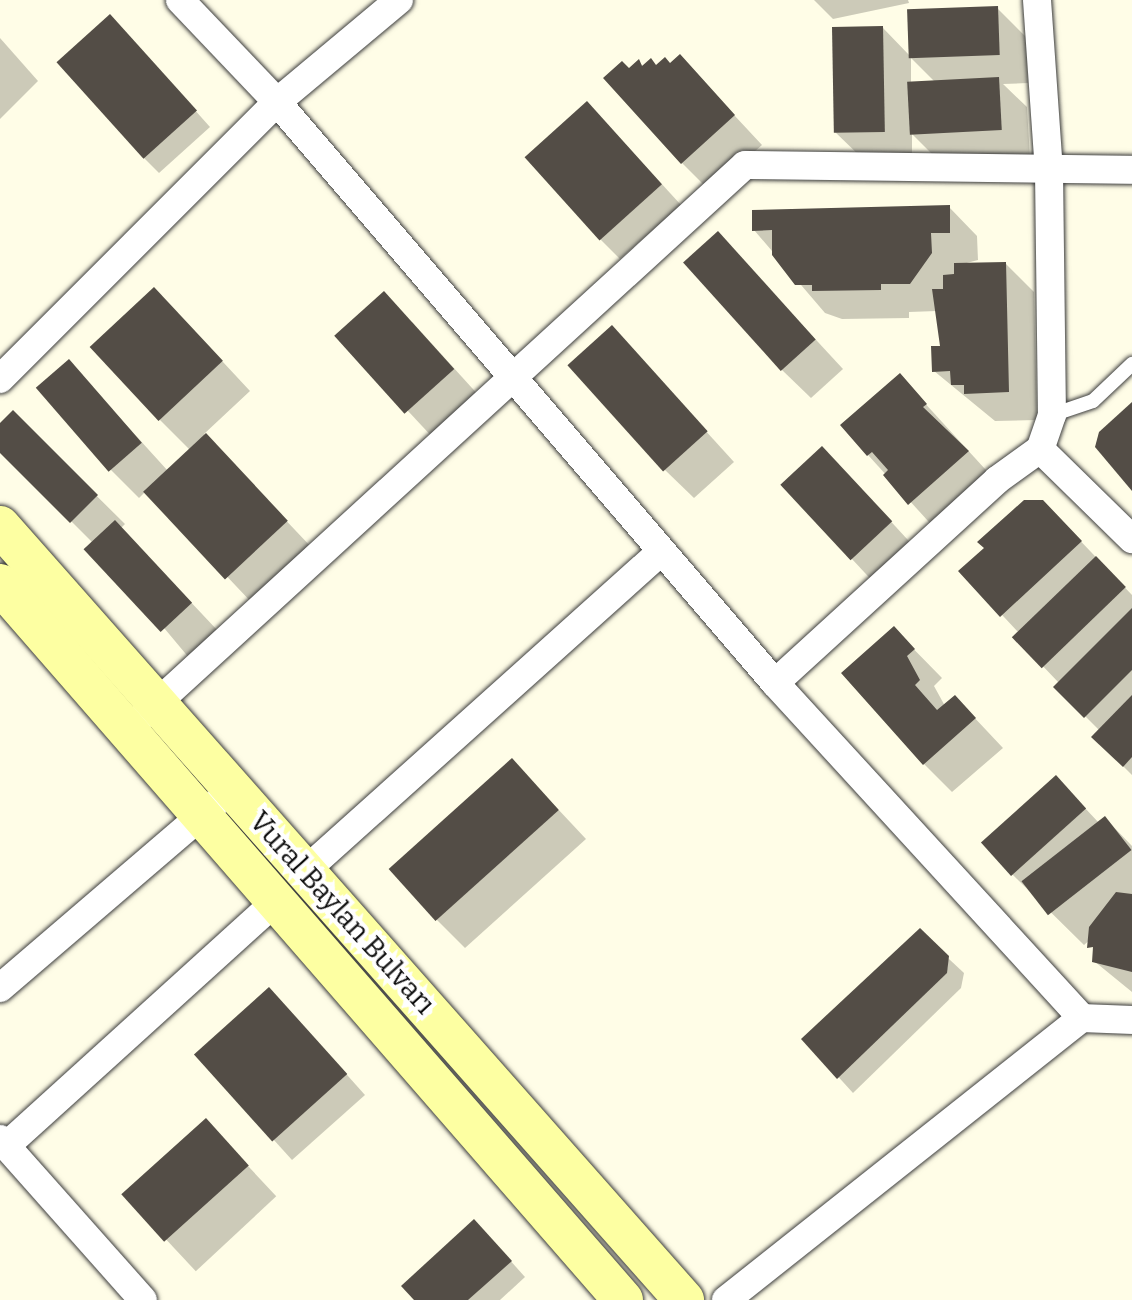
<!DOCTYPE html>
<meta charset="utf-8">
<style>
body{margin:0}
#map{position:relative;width:1132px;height:1300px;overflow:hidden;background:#fffde7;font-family:Bitter,serif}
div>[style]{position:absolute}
.shadow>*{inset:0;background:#0003;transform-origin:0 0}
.building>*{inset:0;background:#534d46;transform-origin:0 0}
.roads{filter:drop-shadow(0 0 2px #3d3d3d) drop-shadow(0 0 2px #3d3d3d)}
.lane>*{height:14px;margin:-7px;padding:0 7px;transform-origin:7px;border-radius:7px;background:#fff}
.street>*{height:28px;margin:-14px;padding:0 14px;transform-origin:14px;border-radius:14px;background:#fff}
.secondary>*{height:40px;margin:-20px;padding:0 20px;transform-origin:20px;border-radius:20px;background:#fdffa2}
span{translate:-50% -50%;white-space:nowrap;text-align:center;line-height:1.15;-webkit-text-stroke:8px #fff;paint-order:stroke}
.street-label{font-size:28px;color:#0a0a0a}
</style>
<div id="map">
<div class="shadow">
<div style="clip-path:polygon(814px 0,908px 0,909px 3px,833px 19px)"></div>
<div style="clip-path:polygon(evenodd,997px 8px,1026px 37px,1028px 83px,1003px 84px,1027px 107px,1030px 158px,941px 163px,912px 134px,912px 160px,864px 160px,835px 132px,883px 28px,911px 57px,997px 8px,911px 58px,935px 82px,911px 84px,911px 58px)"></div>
<div style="clip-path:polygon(125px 32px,210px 127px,159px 173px,144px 158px)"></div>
<div style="clip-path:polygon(0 38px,38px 81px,0 119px)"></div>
<div style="clip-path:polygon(680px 57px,762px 145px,710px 191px,682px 163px,629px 70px,639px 62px,644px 67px,671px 65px)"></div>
<div style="clip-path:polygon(606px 123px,681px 205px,620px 259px,600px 239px)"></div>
<div style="clip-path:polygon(949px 207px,977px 236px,978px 260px,959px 265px,1006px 264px,1034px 292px,1037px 420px,995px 421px,934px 371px,943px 348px,937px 311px,909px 312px,909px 318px,842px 319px,825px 313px,754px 230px)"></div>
<div style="clip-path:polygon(718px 234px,843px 369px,811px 398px,782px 370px)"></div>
<div style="clip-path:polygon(182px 318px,250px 391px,204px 434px,314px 550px,254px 605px,146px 491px,139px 498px,111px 470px,39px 388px,69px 362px,168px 471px,190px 450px,160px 420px)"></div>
<div style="clip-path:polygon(412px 322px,482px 399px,436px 441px,338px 336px)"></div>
<div style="clip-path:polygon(612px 328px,734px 462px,694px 498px,665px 470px)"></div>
<div style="clip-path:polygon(900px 376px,996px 481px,938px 532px,868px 455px)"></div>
<div style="clip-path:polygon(13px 413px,125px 524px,121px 528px,219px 632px,190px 659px,93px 543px,0 450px,0 425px)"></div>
<div style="clip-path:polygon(850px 477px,919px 552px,879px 588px,782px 484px)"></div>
<div style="clip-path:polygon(1071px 531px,1132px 595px,1132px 775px,1094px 737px,1100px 731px,1056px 687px,1059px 683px,1014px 636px,1018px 632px,961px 571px)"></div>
<div style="clip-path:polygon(894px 629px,942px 678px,934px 686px,945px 706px,955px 697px,1003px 748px,952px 792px,924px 764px)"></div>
<div style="clip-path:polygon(512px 760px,586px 839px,465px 948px,436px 919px)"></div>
<div style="clip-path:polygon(1056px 777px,1099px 823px,1105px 818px,1132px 846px,1132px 992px,1094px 961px,1092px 938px,1084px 945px,1011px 873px)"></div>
<div style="clip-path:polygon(919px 931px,964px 973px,961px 988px,853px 1093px,804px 1039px)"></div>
<div style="clip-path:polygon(289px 1010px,365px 1095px,292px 1160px,196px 1054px)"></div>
<div style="left:206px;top:1121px;width:103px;height:110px;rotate:47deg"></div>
<div style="clip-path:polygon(489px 1237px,525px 1277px,500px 1300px,417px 1300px)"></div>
</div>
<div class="building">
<div style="left:998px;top:6px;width:49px;height:91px;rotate:88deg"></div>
<div style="left:110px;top:14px;width:130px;height:72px;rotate:48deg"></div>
<div style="left:883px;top:26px;width:106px;height:51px;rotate:89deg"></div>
<div style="clip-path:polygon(680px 54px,735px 115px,681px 164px,603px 78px,622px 61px,629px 68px,639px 59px,642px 66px,651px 58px,656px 65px,665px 57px,670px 63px)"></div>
<div style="left:999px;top:77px;width:53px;height:92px;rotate:87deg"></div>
<div style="left:587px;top:101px;width:112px;height:84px;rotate:48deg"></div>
<div style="clip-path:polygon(950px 205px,950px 233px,931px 233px,932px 253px,910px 284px,881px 284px,881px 290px,812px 291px,812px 285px,795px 285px,772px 255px,772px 230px,752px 231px,752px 210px)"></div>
<div style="left:718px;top:231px;width:146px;height:47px;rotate:48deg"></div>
<div style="clip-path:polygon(1006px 262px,1009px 392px,964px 394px,964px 385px,951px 385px,950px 371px,932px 372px,931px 346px,940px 346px,932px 289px,943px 289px,943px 275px,954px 274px,954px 263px)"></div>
<div style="left:154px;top:287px;width:101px;height:88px;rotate:47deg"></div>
<div style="left:384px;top:291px;width:105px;height:67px;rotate:48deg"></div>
<div style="left:612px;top:325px;width:143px;height:60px;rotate:48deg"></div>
<div style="left:69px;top:359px;width:111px;height:44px;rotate:49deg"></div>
<div style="clip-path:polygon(900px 373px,927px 404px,923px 407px,969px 451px,908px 505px,883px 475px,888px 470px,872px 452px,867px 456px,840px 425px)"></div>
<div style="clip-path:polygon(1132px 402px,1132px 491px,1095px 447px,1099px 432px)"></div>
<div style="clip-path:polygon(13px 410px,98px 495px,70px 523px,0 453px,0 423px)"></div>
<div style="left:206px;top:433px;width:120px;height:86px;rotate:47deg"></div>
<div style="left:822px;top:446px;width:103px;height:57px;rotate:47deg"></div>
<div style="clip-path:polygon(1024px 500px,1043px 500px,1082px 541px,1000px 617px,958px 571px,984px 548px,977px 542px)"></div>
<div style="left:115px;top:520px;width:113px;height:43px;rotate:47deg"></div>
<div style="left:1096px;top:556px;width:43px;height:117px;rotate:46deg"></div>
<div style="clip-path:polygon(1132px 608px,1132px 670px,1084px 718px,1053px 687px)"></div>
<div style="clip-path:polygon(894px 626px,915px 649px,907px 656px,920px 680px,915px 685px,937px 710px,955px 695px,976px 718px,923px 765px,841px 673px)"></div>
<div style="clip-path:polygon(1132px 695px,1132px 757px,1123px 767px,1091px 737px)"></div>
<div style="left:512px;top:758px;width:70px;height:166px;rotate:48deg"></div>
<div style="left:1056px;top:775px;width:45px;height:101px;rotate:48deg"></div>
<div style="left:1105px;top:816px;width:43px;height:106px;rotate:52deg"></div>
<div style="clip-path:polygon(1116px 892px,1132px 894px,1132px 972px,1092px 962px,1093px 947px,1087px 948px,1089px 927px)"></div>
<div style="clip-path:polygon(920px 928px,949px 956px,947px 973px,837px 1079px,801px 1039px)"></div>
<div style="left:269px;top:987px;width:117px;height:101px;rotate:48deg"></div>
<div style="left:206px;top:1118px;width:64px;height:114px;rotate:48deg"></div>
<div style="clip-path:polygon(474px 1219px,512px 1261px,468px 1300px,414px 1300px,401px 1286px)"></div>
</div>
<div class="roads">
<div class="lane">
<div style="left:1052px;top:415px;width:43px;rotate:-18.9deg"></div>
<div style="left:1093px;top:401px;width:54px;rotate:-43.5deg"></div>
</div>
<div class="street">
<div style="left:180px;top:0;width:141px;rotate:46.4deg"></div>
<div style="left:277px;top:102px;width:765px;rotate:49.4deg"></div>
<div style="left:775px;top:683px;width:454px;rotate:47.5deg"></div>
<div style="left:1082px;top:1018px;width:50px;rotate:2.3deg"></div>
<div style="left:1037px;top:0;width:171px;rotate:86deg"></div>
<div style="left:1049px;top:171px;width:244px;rotate:89.3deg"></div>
<div style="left:1052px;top:415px;width:36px;rotate:109deg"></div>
<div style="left:0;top:379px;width:392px;rotate:-45deg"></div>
<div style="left:277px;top:102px;width:159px;rotate:-39.9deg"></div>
<div style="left:775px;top:683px;width:301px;rotate:-42.4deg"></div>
<div style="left:997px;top:480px;width:53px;rotate:-35.8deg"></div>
<div style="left:1040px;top:449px;width:129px;rotate:44.4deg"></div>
<div style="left:145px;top:714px;width:813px;rotate:-42.46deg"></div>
<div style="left:745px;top:165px;width:387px;rotate:0.7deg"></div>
<div style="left:305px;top:871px;width:479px;rotate:-41.9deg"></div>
<div style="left:0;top:988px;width:283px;rotate:-40.6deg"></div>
<div style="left:0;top:1139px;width:215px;rotate:48.4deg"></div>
<div style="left:6px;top:1146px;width:363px;rotate:-42.2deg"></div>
<div style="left:726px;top:1300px;width:454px;rotate:-38.4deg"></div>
</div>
<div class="secondary">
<div style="left:0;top:526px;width:1033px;rotate:48.53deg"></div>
<div style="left:0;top:584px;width:949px;rotate:48.97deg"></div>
</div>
</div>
<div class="street-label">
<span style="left:342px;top:913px;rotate:48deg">Vural Baylan Bulvarı</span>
</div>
</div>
